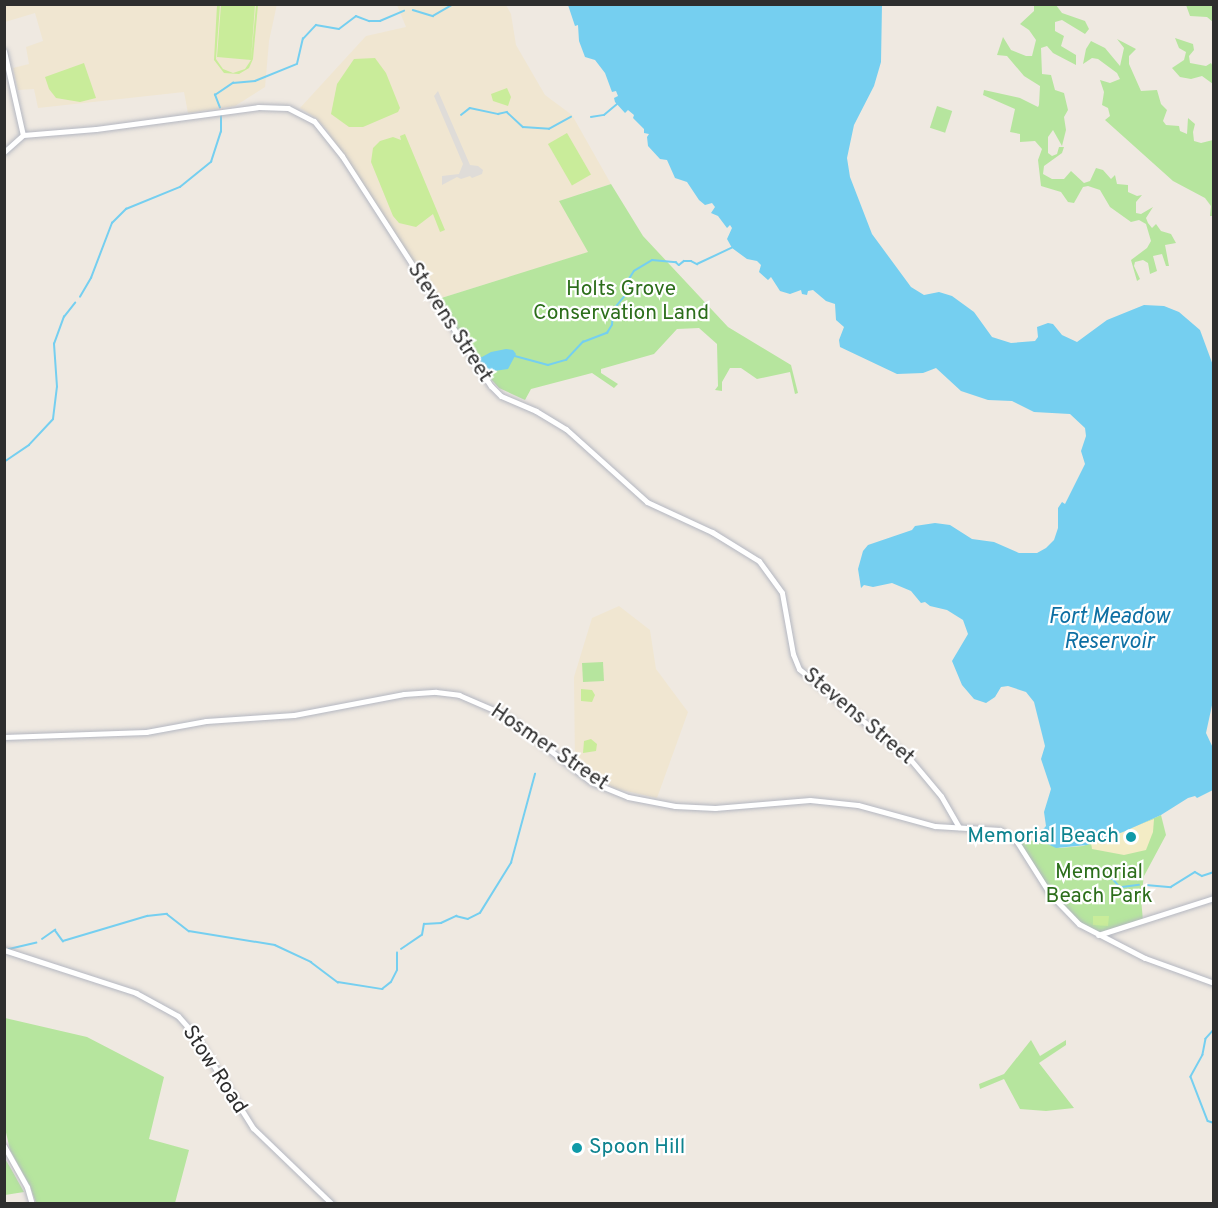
<!DOCTYPE html>
<style>
body{margin:0}
#map{position:relative;width:1218px;height:1208px;overflow:hidden;background:#efe9e1;font-family:Overpass,sans-serif}
div>[style]{position:absolute}
.education>*{inset:0;background:#f0e6d1}
.green>*{inset:0;background:#b6e59e;transform-origin:0 0}
.sand>*{inset:0;background:#f3ecc5}
.pitch>*{inset:0;background:#c9ec9a;transform-origin:0 0}
.plaza>*{inset:0;background:#dfdcd8}
.water>*{inset:0;background:#75cff0}
.stream>*{height:1.5px;margin:-0.75px;padding:0 0.75px;transform-origin:0.75px;border-radius:0.75px;background:#75cff0}
.roads{filter:drop-shadow(0 0 2px #b4b7c1) drop-shadow(0 0 2px #b4b7c1)}
.minor>*{height:5px;margin:-2.5px;padding:0 2.5px;transform-origin:2.5px;border-radius:2.5px;background:#fff}
.dots>*{width:16px;height:16px;translate:-50% -50%;box-sizing:border-box;border:3px solid #fff;border-radius:50%}
span{translate:-50% -50%;white-space:nowrap;text-align:center;line-height:1.15;-webkit-text-stroke:4.5px #fff;paint-order:stroke}
.park-label{font-size:21px;color:#2c6e1b}
.street-label{font-size:21px;color:#2e2e2e}
.culture-label{font-size:21px;color:#0d838f}
.right{translate:-100% -50%;text-align:right}
.left{translate:0 -50%;text-align:left}
.water-label{font-size:22px;color:#0d6fa3;font-style:italic}
.frame{position:absolute;inset:0;border:6px solid #2e2e2e;pointer-events:none}
</style>
<div id="map">
<div class="education">
<div style="clip-path:polygon(5px 5px,277px 4px,269px 41px,265px 87px,235px 106px,188px 113px,184px 92px,38px 108px,34px 89px,18px 90px,13px 68px,29px 64px,26px 47px,43px 41px,35px 13px,5px 22px)"></div>
<div style="clip-path:polygon(397px 5px,506px 5px,511px 14px,516px 45px,545px 95px,572px 115px,611px 184px,582px 193px,589px 252px,435px 300px,327px 130px,316px 118px,300px 108px,366px 36px,406px 27px)"></div>
<div style="clip-path:polygon(619px 606px,650px 630px,656px 669px,688px 712px,657px 798px,617px 789px,591px 777px,575px 766px,574px 677px,592px 618px)"></div>
</div>
<div class="green">
<div style="clip-path:polygon(1034px 5px,1056px 5px,1062px 13px,1085px 21px,1089px 29px,1085px 34px,1062px 20px,1055px 22px,1055px 31px,1064px 36px,1061px 46px,1076px 55px,1076px 65px,1053px 53px,1047px 46px,1041px 48px,1042px 74px,1051px 75px,1055px 90px,1064px 93px,1068px 110px,1064px 117px,1066px 130px,1062px 146px,1053px 130px,1048px 137px,1048px 153px,1052px 156px,1057px 154px,1059px 147px,1064px 147px,1062px 153px,1044px 166px,1043px 174px,1052px 179px,1064px 179px,1071px 171px,1084px 183px,1090px 181px,1096px 168px,1103px 170px,1111px 179px,1115px 175px,1117px 184px,1128px 185px,1128px 192px,1137px 196px,1142px 195px,1136px 202px,1136px 213px,1141px 214px,1153px 207px,1146px 218px,1148px 223px,1152px 228px,1156px 224px,1161px 231px,1171px 234px,1176px 243px,1165px 245px,1169px 266px,1166px 266px,1162px 254px,1153px 256px,1157px 271px,1150px 274px,1148px 263px,1143px 260px,1135px 262px,1134px 266px,1140px 279px,1137px 281px,1131px 260px,1147px 248px,1151px 241px,1146px 224px,1139px 220px,1131px 222px,1110px 207px,1100px 190px,1088px 186px,1083px 187px,1074px 203px,1068px 202px,1061px 192px,1041px 186px,1038px 160px,1042px 149px,1035px 141px,1020px 142px,1020px 134px,1010px 132px,1015px 109px,983px 95px,984px 90px,1020px 98px,1038px 107px,1039px 105px,1040px 86px,1024px 76px,1007px 56px,997px 55px,1003px 37px,1011px 50px,1026px 56px,1032px 56px,1036px 40px,1029px 30px,1020px 24px,1034px 11px)"></div>
<div style="clip-path:polygon(1186px 5px,1213px 5px,1213px 29px,1213px 22px,1207px 17px,1190px 16px)"></div>
<div style="clip-path:polygon(1175px 38px,1193px 44px,1194px 50px,1189px 56px,1190px 63px,1206px 66px,1211px 63px,1213px 67px,1213px 84px,1202px 76px,1191px 79px,1180px 77px,1172px 68px,1184px 60px,1186px 52px,1179px 48px)"></div>
<div style="clip-path:polygon(1117px 39px,1136px 49px,1129px 56px,1129px 64px,1141px 91px,1157px 90px,1161px 104px,1167px 110px,1163px 121px,1166px 125px,1179px 126px,1180px 131px,1187px 134px,1188px 118px,1195px 124px,1193px 132px,1194px 141px,1201px 143px,1213px 140px,1213px 216px,1210px 216px,1211px 206px,1205px 198px,1173px 181px,1105px 120px,1110px 116px,1108px 108px,1102px 105px,1104px 92px,1100px 80px,1110px 83px,1120px 79px,1117px 73px,1098px 59px,1092px 58px,1083px 64px,1086px 49px,1091px 41px,1105px 48px,1120px 66px,1124px 48px)"></div>
<div style="left:937px;top:106px;width:16px;height:23px;rotate:18deg"></div>
<div style="clip-path:polygon(611px 184px,643px 236px,728px 327px,791px 365px,798px 393px,795px 394px,790px 372px,757px 379px,741px 368px,730px 368px,722px 382px,722px 391px,715px 390px,718px 386px,717px 344px,699px 328px,677px 329px,654px 354px,601px 369px,601px 373px,618px 384px,614px 388px,592px 373px,531px 389px,525px 400px,499px 388px,491px 379px,435px 300px,588px 252px,559px 201px)"></div>
<div style="left:603px;top:662px;width:19px;height:21px;rotate:87deg"></div>
<div style="clip-path:polygon(1161px 815px,1166px 835px,1144px 876px,1141px 898px,1143px 921px,1097px 935px,1067px 914px,1017px 842px,1039px 840px,1060px 848px,1083px 846px,1123px 832px)"></div>
<div style="clip-path:polygon(5px 1018px,87px 1037px,164px 1077px,149px 1139px,189px 1150px,175px 1203px,36px 1203px,30px 1186px,10px 1150px,5px 1128px)"></div>
<div style="clip-path:polygon(1031px 1040px,1040px 1056px,1066px 1040px,1066px 1045px,1039px 1063px,1074px 1108px,1046px 1111px,1020px 1109px,1004px 1079px,980px 1089px,979px 1084px,1004px 1074px)"></div>
<div style="clip-path:polygon(4px 1157px,10px 1167px,24px 1192px,5px 1195px)"></div>
</div>
<div class="sand">
<div style="clip-path:polygon(1154px 819px,1153px 832px,1146px 850px,1124px 855px,1092px 849px,1091px 843px)"></div>
</div>
<div class="pitch">
<div style="clip-path:polygon(217px 5px,220px 5px,216px 59px,223px 69px,233px 73px,245px 69px,251px 60px,217px 57px,221px 5px,255px 5px,251px 60px,256px 5px,258px 5px,253px 59px,249px 68px,239px 74px,224px 73px,214px 60px)"></div>
<div style="clip-path:polygon(375px 58px,386px 73px,400px 108px,398px 112px,363px 127px,349px 127px,331px 114px,337px 84px,354px 59px)"></div>
<div style="clip-path:polygon(84px 63px,96px 98px,80px 102px,56px 98px,49px 89px,45px 77px)"></div>
<div style="clip-path:polygon(507px 88px,511px 97px,508px 106px,493px 101px,491px 94px)"></div>
<div style="left:567px;top:133px;width:48px;height:22px;rotate:60deg"></div>
<div style="clip-path:polygon(405px 134px,445px 230px,440px 232px,433px 214px,416px 227px,399px 223px,393px 216px,371px 162px,373px 148px,380px 141px,393px 137px,401px 140px,400px 136px)"></div>
<div style="clip-path:polygon(581px 689px,592px 690px,595px 695px,592px 702px,581px 701px)"></div>
<div style="clip-path:polygon(591px 739px,597px 744px,596px 751px,583px 753px,584px 741px)"></div>
<div style="clip-path:polygon(1093px 916px,1109px 916px,1108px 926px,1093px 925px)"></div>
</div>
<div class="plaza">
<div style="clip-path:polygon(438px 91px,470px 165px,478px 166px,483px 170px,482px 174px,472px 178px,470px 176px,461px 179px,457px 177px,442px 185px,442px 176px,459px 174px,463px 164px,434px 96px)"></div>
</div>
<div class="water">
<div style="clip-path:polygon(568px 5px,882px 5px,881px 62px,874px 86px,854px 125px,847px 158px,850px 177px,872px 234px,911px 287px,924px 295px,939px 292px,952px 296px,974px 312px,992px 337px,1011px 343px,1035px 341px,1038px 337px,1037px 327px,1048px 323px,1053px 324px,1062px 335px,1077px 342px,1107px 320px,1144px 305px,1164px 306px,1179px 312px,1200px 330px,1214px 368px,1214px 696px,1206px 733px,1213px 748px,1213px 790px,1197px 798px,1195px 796px,1188px 798px,1161px 815px,1123px 832px,1087px 845px,1056px 848px,1039px 840px,1039px 834px,1046px 826px,1044px 812px,1051px 789px,1041px 759px,1045px 746px,1034px 702px,1026px 692px,1008px 686px,1001px 687px,995px 697px,986px 703px,974px 699px,962px 685px,952px 661px,968px 634px,963px 620px,947px 610px,930px 606px,925px 602px,921px 603px,911px 591px,892px 583px,873px 587px,864px 585px,861px 588px,858px 569px,863px 551px,868px 545px,912px 530px,915px 526px,935px 523px,950px 525px,972px 539px,994px 542px,1019px 553px,1037px 553px,1046px 548px,1054px 540px,1058px 528px,1058px 508px,1062px 502px,1065px 504px,1085px 464px,1081px 451px,1086px 436px,1085px 428px,1070px 414px,1034px 412px,1012px 401px,988px 400px,961px 391px,936px 368px,923px 373px,897px 374px,840px 347px,839px 340px,844px 327px,836px 320px,835px 304px,826px 301px,813px 290px,808px 291px,807px 295px,802px 294px,801px 290px,790px 294px,780px 291px,771px 277px,768px 280px,759px 272px,761px 265px,757px 261px,747px 259px,732px 248px,727px 239px,732px 228px,730px 225px,727px 228px,718px 216px,711px 213px,715px 207px,712px 203px,705px 205px,699px 200px,687px 182px,675px 178px,667px 160px,660px 159px,648px 146px,647px 137px,649px 134px,644px 133px,644px 129px,633px 118px,634px 115px,628px 110px,625px 113px,615px 102px,614px 98px,618px 96px,616px 91px,612px 92px,605px 73px,595px 60px,585px 57px,579px 41px,578px 25px,575px 26px)"></div>
<div style="clip-path:polygon(506px 349px,513px 350px,516px 354px,508px 369px,487px 372px,475px 356px,482px 357px,491px 352px)"></div>
</div>
<div class="stream">
<div style="left:413px;top:10px;width:21px;rotate:17deg"></div>
<div style="left:433px;top:16px;width:24px;rotate:-30deg"></div>
<div style="left:220px;top:108px;width:14px;rotate:-111deg"></div>
<div style="left:215px;top:95px;width:22px;rotate:-34deg"></div>
<div style="left:233px;top:83px;width:22px;rotate:-5deg"></div>
<div style="left:255px;top:81px;width:45px;rotate:-22deg"></div>
<div style="left:297px;top:64px;width:26px;rotate:-77deg"></div>
<div style="left:303px;top:39px;width:19px;rotate:-47deg"></div>
<div style="left:316px;top:25px;width:23px;rotate:10deg"></div>
<div style="left:339px;top:29px;width:21px;rotate:-37deg"></div>
<div style="left:356px;top:16px;width:14px;rotate:21deg"></div>
<div style="left:369px;top:21px;width:11px"></div>
<div style="left:380px;top:21px;width:26px;rotate:-23deg"></div>
<div style="left:461px;top:115px;width:11px;rotate:-38deg"></div>
<div style="left:470px;top:108px;width:29px;rotate:12deg"></div>
<div style="left:498px;top:114px;width:9px;rotate:-13deg"></div>
<div style="left:507px;top:112px;width:22px;rotate:43deg"></div>
<div style="left:523px;top:127px;width:26px;rotate:4deg"></div>
<div style="left:549px;top:129px;width:25px;rotate:-29deg"></div>
<div style="left:591px;top:117px;width:13px;rotate:-9deg"></div>
<div style="left:604px;top:115px;width:17px;rotate:-40deg"></div>
<div style="left:80px;top:297px;width:22px;rotate:-60deg"></div>
<div style="left:91px;top:278px;width:59px;rotate:-69.1deg"></div>
<div style="left:112px;top:223px;width:20px;rotate:-45deg"></div>
<div style="left:126px;top:209px;width:58px;rotate:-22.2deg"></div>
<div style="left:180px;top:187px;width:40px;rotate:-39deg"></div>
<div style="left:211px;top:162px;width:32px;rotate:-72deg"></div>
<div style="left:221px;top:132px;width:16px;rotate:-90deg"></div>
<div style="left:515px;top:356px;width:34px;rotate:15deg"></div>
<div style="left:548px;top:365px;width:19px;rotate:-16deg"></div>
<div style="left:566px;top:360px;width:25px;rotate:-47deg"></div>
<div style="left:583px;top:342px;width:26px;rotate:-21deg"></div>
<div style="left:607px;top:333px;width:9px;rotate:-58deg"></div>
<div style="left:612px;top:325px;width:15px;rotate:-86deg"></div>
<div style="left:613px;top:310px;width:23px;rotate:-50deg"></div>
<div style="left:628px;top:292px;width:13px;rotate:-86deg"></div>
<div style="left:629px;top:279px;width:9px;rotate:-58deg"></div>
<div style="left:634px;top:271px;width:21px;rotate:-31deg"></div>
<div style="left:652px;top:260px;width:24px;rotate:5deg"></div>
<div style="left:676px;top:262px;width:4px;rotate:45deg"></div>
<div style="left:679px;top:265px;width:6px;rotate:-39deg"></div>
<div style="left:684px;top:261px;width:7px"></div>
<div style="left:691px;top:261px;width:7px;rotate:27deg"></div>
<div style="left:697px;top:264px;width:38px;rotate:-25deg"></div>
<div style="left:4px;top:462px;width:30px;rotate:-34deg"></div>
<div style="left:29px;top:445px;width:35px;rotate:-47deg"></div>
<div style="left:53px;top:419px;width:32px;rotate:-83deg"></div>
<div style="left:57px;top:387px;width:43px;rotate:-94deg"></div>
<div style="left:54px;top:344px;width:29px;rotate:-70deg"></div>
<div style="left:64px;top:317px;width:18px;rotate:-52deg"></div>
<div style="left:1096px;top:866px;width:8px;rotate:67deg"></div>
<div style="left:1099px;top:873px;width:15px;rotate:23deg"></div>
<div style="left:1113px;top:879px;width:9px;rotate:49deg"></div>
<div style="left:1146px;top:885px;width:25px;rotate:5deg"></div>
<div style="left:1171px;top:887px;width:28px;rotate:-32deg"></div>
<div style="left:1195px;top:872px;width:8px;rotate:30deg"></div>
<div style="left:1202px;top:876px;width:13px;rotate:-18deg"></div>
<div style="left:1122px;top:887px;width:17px;rotate:-7deg"></div>
<div style="left:42px;top:939px;width:16px;rotate:-35deg"></div>
<div style="left:55px;top:930px;width:14px;rotate:54deg"></div>
<div style="left:63px;top:941px;width:88px;rotate:-16.6deg"></div>
<div style="left:147px;top:916px;width:20px;rotate:-6deg"></div>
<div style="left:167px;top:914px;width:28px;rotate:38deg"></div>
<div style="left:189px;top:931px;width:87px;rotate:9.2deg"></div>
<div style="left:275px;top:945px;width:40px;rotate:25deg"></div>
<div style="left:311px;top:962px;width:34px;rotate:37deg"></div>
<div style="left:338px;top:982px;width:45px;rotate:9deg"></div>
<div style="left:382px;top:989px;width:11px;rotate:-38deg"></div>
<div style="left:391px;top:982px;width:13px;rotate:-63deg"></div>
<div style="left:397px;top:970px;width:17px;rotate:-90deg"></div>
<div style="left:9px;top:949px;width:28px;rotate:-13deg"></div>
<div style="left:401px;top:949px;width:25px;rotate:-34deg"></div>
<div style="left:422px;top:935px;width:11px;rotate:-80deg"></div>
<div style="left:424px;top:924px;width:17px;rotate:-3deg"></div>
<div style="left:441px;top:923px;width:17px;rotate:-25deg"></div>
<div style="left:456px;top:916px;width:12px;rotate:14deg"></div>
<div style="left:468px;top:919px;width:13px;rotate:-27deg"></div>
<div style="left:480px;top:913px;width:59px;rotate:-58.2deg"></div>
<div style="left:511px;top:863px;width:92px;rotate:-74.9deg"></div>
<div style="left:1214px;top:1030px;width:12px;rotate:132deg"></div>
<div style="left:1206px;top:1039px;width:16px;rotate:101deg"></div>
<div style="left:1203px;top:1055px;width:25px;rotate:119deg"></div>
<div style="left:1191px;top:1077px;width:47px;rotate:68.9deg"></div>
<div style="left:1208px;top:1121px;width:6px;rotate:18deg"></div>
</div>
<div class="roads">
<div class="minor">
<div style="left:4px;top:51px;width:86px;rotate:77.3deg"></div>
<div style="left:4px;top:152px;width:25px;rotate:-42deg"></div>
<div style="left:23px;top:135px;width:73px;rotate:-4.7deg"></div>
<div style="left:96px;top:129px;width:163px;rotate:-7.7deg"></div>
<div style="left:258px;top:107px;width:30px;rotate:2deg"></div>
<div style="left:288px;top:108px;width:29px;rotate:27deg"></div>
<div style="left:314px;top:121px;width:45px;rotate:51.3deg"></div>
<div style="left:342px;top:156px;width:274px;rotate:57.1deg"></div>
<div style="left:491px;top:386px;width:14px;rotate:45deg"></div>
<div style="left:501px;top:396px;width:38px;rotate:23deg"></div>
<div style="left:536px;top:411px;width:35px;rotate:31deg"></div>
<div style="left:566px;top:429px;width:109px;rotate:42deg"></div>
<div style="left:647px;top:502px;width:72px;rotate:24.8deg"></div>
<div style="left:712px;top:532px;width:55px;rotate:31.7deg"></div>
<div style="left:759px;top:561px;width:39px;rotate:54deg"></div>
<div style="left:782px;top:593px;width:62px;rotate:79.8deg"></div>
<div style="left:793px;top:654px;width:16px;rotate:68deg"></div>
<div style="left:799px;top:669px;width:143px;rotate:39deg"></div>
<div style="left:910px;top:759px;width:48px;rotate:50deg"></div>
<div style="left:941px;top:796px;width:36px;rotate:60deg"></div>
<div style="left:4px;top:737px;width:142px;rotate:-2deg"></div>
<div style="left:146px;top:732px;width:61px;rotate:-10.4deg"></div>
<div style="left:206px;top:721px;width:88px;rotate:-3.9deg"></div>
<div style="left:294px;top:715px;width:112px;rotate:-10.8deg"></div>
<div style="left:404px;top:694px;width:32px;rotate:-4deg"></div>
<div style="left:436px;top:692px;width:23px;rotate:7deg"></div>
<div style="left:459px;top:695px;width:48px;rotate:23.4deg"></div>
<div style="left:503px;top:714px;width:111px;rotate:37.7deg"></div>
<div style="left:591px;top:782px;width:40px;rotate:22deg"></div>
<div style="left:628px;top:797px;width:48px;rotate:10.8deg"></div>
<div style="left:675px;top:806px;width:40px;rotate:2.9deg"></div>
<div style="left:715px;top:808px;width:95px;rotate:-4.8deg"></div>
<div style="left:810px;top:800px;width:48px;rotate:5.9deg"></div>
<div style="left:858px;top:805px;width:80px;rotate:15.3deg"></div>
<div style="left:935px;top:826px;width:65px;rotate:3.5deg"></div>
<div style="left:1000px;top:830px;width:21px;rotate:35deg"></div>
<div style="left:1017px;top:842px;width:62px;rotate:57.6deg"></div>
<div style="left:1050px;top:894px;width:42px;rotate:46deg"></div>
<div style="left:1079px;top:924px;width:74px;rotate:27.3deg"></div>
<div style="left:1145px;top:958px;width:73px;rotate:19.9deg"></div>
<div style="left:1098px;top:935px;width:122px;rotate:-17.7deg"></div>
<div style="left:4px;top:950px;width:139px;rotate:18deg"></div>
<div style="left:136px;top:993px;width:48px;rotate:28.7deg"></div>
<div style="left:178px;top:1016px;width:24px;rotate:48deg"></div>
<div style="left:194px;top:1034px;width:111px;rotate:57.9deg"></div>
<div style="left:253px;top:1128px;width:110px;rotate:43.9deg"></div>
<div style="left:4px;top:1146px;width:47px;rotate:60.7deg"></div>
<div style="left:27px;top:1187px;width:18px;rotate:74deg"></div>
</div>
</div>
<div class="dots">
<div style="left:1131px;top:837px;background:#0f9aa8"></div>
<div style="left:577px;top:1148px;background:#0f9aa8"></div>
</div>
<div class="park-label">
<span style="left:621px;top:302px">Holts Grove<br>Conservation Land</span>
<span style="left:1099px;top:885px">Memorial<br>Beach Park</span>
</div>
<div class="street-label">
<span style="left:449px;top:323px;rotate:57deg">Stevens Street</span>
<span style="left:858px;top:717px;rotate:40deg">Stevens Street</span>
<span style="left:549px;top:748px;rotate:34deg">Hosmer Street</span>
<span style="left:214px;top:1070px;rotate:57deg">Stow Road</span>
</div>
<div class="culture-label">
<span class="right" style="left:1119px;top:837px">Memorial Beach</span>
<span class="left" style="left:589px;top:1148px">Spoon Hill</span>
</div>
<div class="water-label">
<span style="left:1109px;top:630px">Fort Meadow<br>Reservoir</span>
</div>
<div class="frame"></div>
</div>
